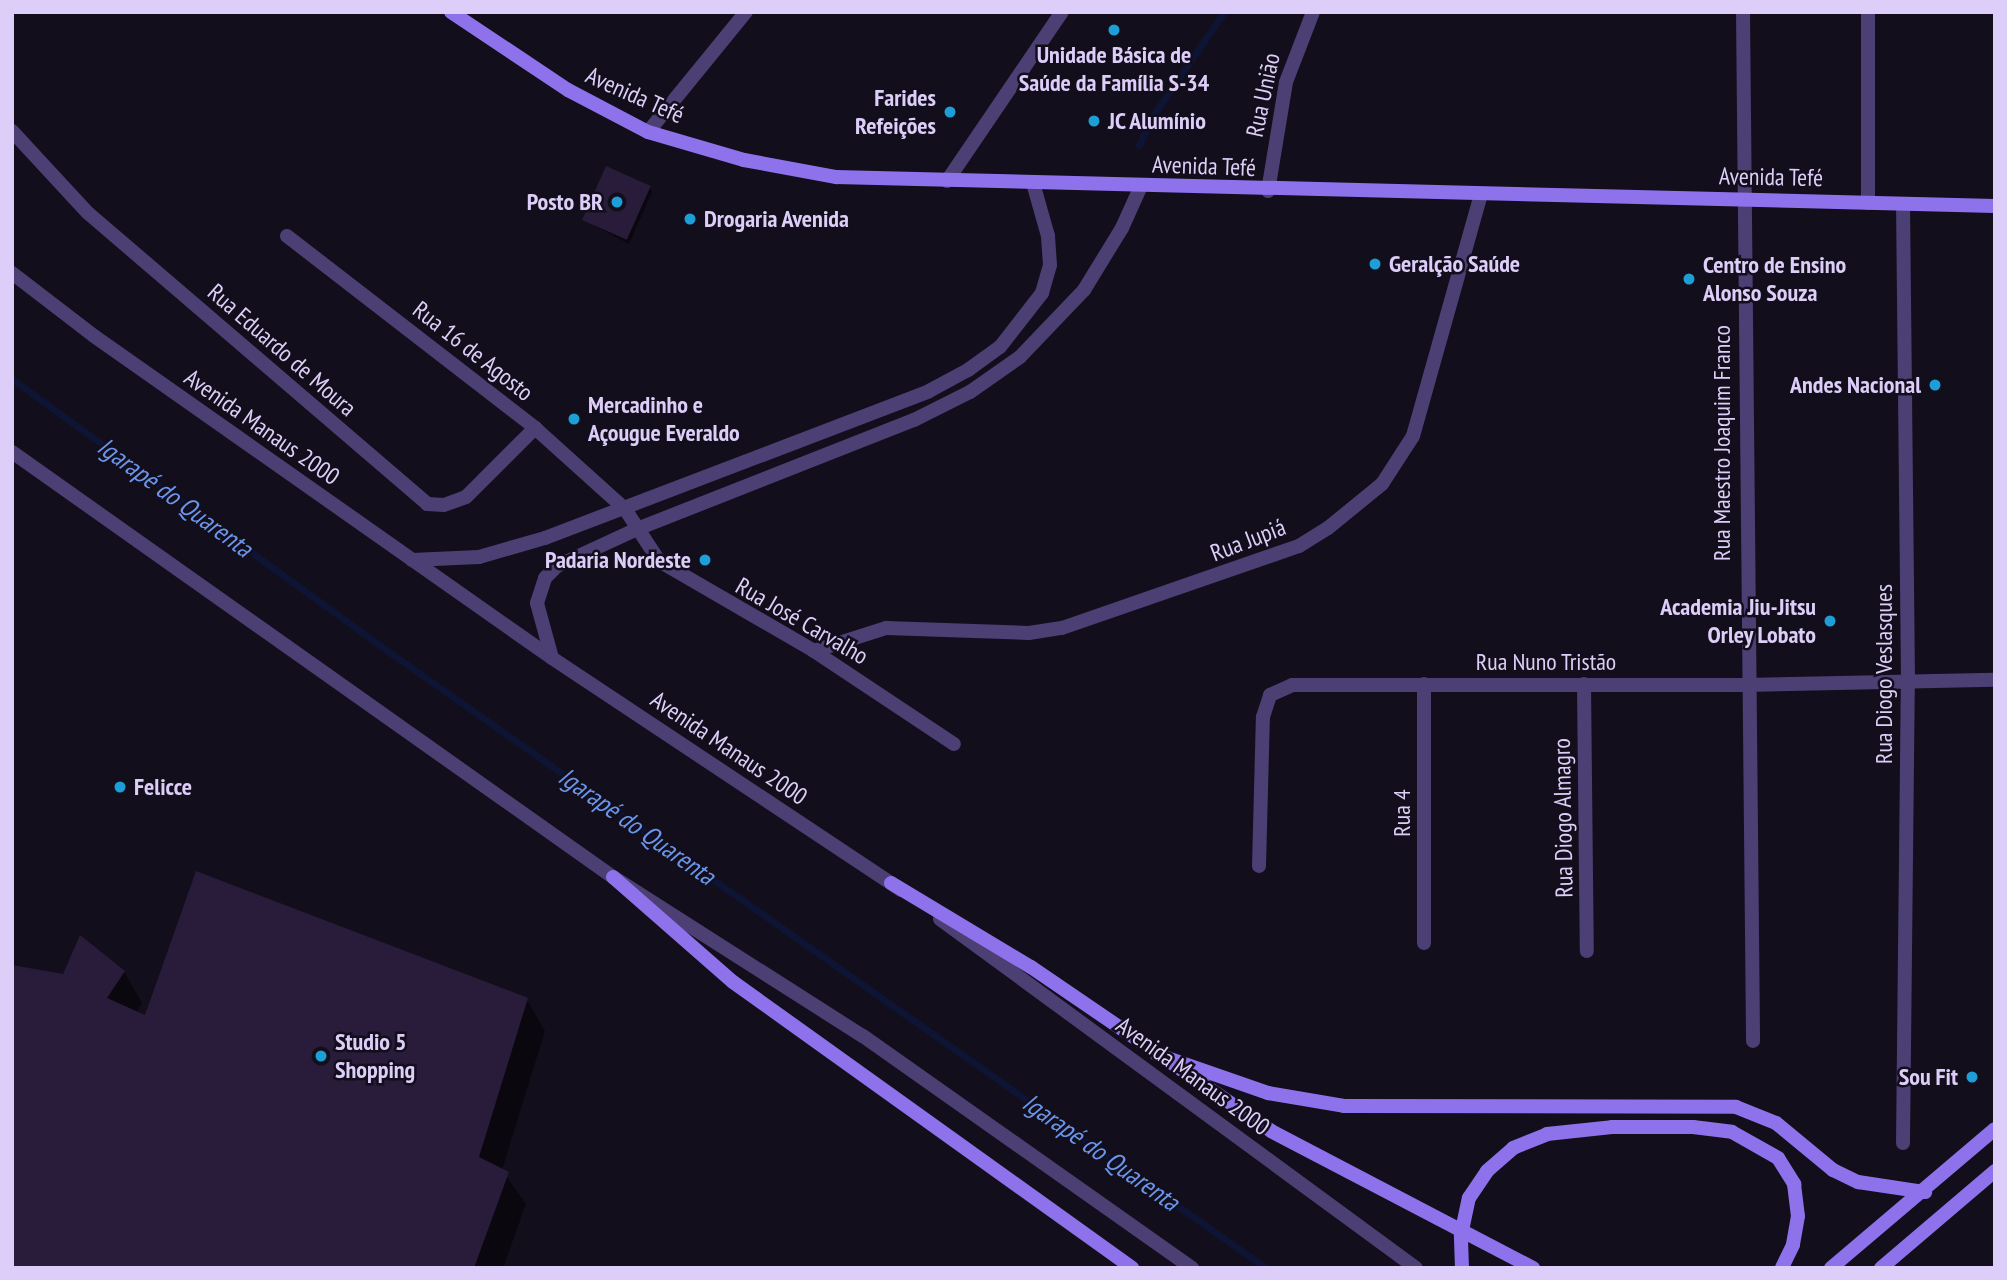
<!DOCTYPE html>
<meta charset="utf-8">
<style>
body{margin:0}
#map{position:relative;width:2007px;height:1280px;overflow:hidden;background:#130e1b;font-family:"PT Sans Narrow",sans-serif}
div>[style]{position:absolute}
.shadow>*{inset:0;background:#0007}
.stream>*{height:7px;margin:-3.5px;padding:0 3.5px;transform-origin:3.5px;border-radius:3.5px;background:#0e1433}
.building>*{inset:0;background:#281c3a;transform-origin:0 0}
.minor>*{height:14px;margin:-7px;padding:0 7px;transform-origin:7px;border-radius:7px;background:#4b3f74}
.tertiary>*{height:14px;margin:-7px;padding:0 7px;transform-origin:7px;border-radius:7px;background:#4b3f74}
.secondary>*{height:14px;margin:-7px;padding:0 7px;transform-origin:7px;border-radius:7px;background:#8e72ec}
.secondary-bridge>*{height:14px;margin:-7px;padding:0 7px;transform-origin:7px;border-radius:7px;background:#8e72ec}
.dots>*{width:19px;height:19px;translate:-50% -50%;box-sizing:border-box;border:4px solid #130e1b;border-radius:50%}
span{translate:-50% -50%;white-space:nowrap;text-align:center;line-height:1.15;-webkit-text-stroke:5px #130e1b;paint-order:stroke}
.poi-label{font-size:24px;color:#dccef8;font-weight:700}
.right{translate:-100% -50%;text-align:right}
.left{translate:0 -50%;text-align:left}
.street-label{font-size:24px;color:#dccef8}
.water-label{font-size:26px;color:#6a95eb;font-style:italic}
.frame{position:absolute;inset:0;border:14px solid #dccef8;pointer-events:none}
</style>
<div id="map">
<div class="shadow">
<div style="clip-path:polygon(650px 187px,652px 192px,629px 244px,584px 220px)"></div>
<div style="clip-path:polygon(124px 972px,142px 1003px,136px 1013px,146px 1017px,527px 1000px,545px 1031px,502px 1170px,526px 1204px,503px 1268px,12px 1268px,64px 976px)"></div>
</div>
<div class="stream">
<div style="left:1139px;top:145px;width:31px;rotate:-65deg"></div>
<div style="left:1152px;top:117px;width:127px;rotate:-55.6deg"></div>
<div style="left:12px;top:379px;width:469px;rotate:35.9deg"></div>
<div style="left:392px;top:654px;width:1068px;rotate:35.09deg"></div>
</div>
<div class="building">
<div style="left:606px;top:166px;width:49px;height:59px;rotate:24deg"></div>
<div style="clip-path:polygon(196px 871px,528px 998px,479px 1157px,509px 1172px,474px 1268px,12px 1268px,12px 965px,63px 974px,80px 935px,125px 971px,107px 998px,145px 1015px)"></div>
</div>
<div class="minor">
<div style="left:1743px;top:12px;width:1029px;rotate:89.44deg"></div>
<div style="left:12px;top:131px;width:112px;rotate:47.2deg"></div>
<div style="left:88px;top:213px;width:447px;rotate:40.6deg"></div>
<div style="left:427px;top:504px;width:17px;rotate:3deg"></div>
<div style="left:444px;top:505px;width:23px;rotate:-20deg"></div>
<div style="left:466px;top:497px;width:98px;rotate:-45deg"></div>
<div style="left:648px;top:132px;width:155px;rotate:-50.8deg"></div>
<div style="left:947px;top:181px;width:204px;rotate:-55.8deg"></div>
<div style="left:1268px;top:191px;width:110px;rotate:-80.6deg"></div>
<div style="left:1286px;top:82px;width:75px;rotate:-68.9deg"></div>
<div style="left:287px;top:236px;width:314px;rotate:37.7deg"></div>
<div style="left:535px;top:428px;width:121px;rotate:42deg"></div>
<div style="left:625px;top:509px;width:62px;rotate:56.8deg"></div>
<div style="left:659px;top:561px;width:179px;rotate:30.1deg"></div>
<div style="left:814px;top:651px;width:168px;rotate:33.6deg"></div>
<div style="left:814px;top:651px;width:76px;rotate:-17.7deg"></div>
<div style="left:886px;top:628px;width:143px;rotate:2deg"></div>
<div style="left:1029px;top:633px;width:33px;rotate:-9deg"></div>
<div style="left:1062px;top:628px;width:251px;rotate:-19.1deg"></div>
<div style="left:1299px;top:546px;width:34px;rotate:-32deg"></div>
<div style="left:1328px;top:528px;width:70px;rotate:-39.2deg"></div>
<div style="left:1382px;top:484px;width:57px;rotate:-57.1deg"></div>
<div style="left:1413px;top:436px;width:251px;rotate:-74.3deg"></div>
<div style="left:1424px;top:684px;width:259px;rotate:90deg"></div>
<div style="left:1584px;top:684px;width:267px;rotate:89.4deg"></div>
<div style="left:1259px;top:866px;width:149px;rotate:-88.5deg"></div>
<div style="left:1263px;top:717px;width:23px;rotate:-72deg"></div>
<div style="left:1270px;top:695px;width:24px;rotate:-24deg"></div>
<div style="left:1292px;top:685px;width:454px"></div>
<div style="left:1746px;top:685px;width:249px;rotate:-1.2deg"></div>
<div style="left:1903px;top:1143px;width:463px;rotate:-89.4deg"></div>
<div style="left:1908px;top:680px;width:475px;rotate:-90.6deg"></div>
</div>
<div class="tertiary">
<div style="left:1868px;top:12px;width:191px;rotate:90deg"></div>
<div style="left:12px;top:273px;width:103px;rotate:37.5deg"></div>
<div style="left:94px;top:336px;width:560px;rotate:35.11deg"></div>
<div style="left:552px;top:658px;width:419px;rotate:33.6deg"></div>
<div style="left:12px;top:452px;width:736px;rotate:35.27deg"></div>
<div style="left:613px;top:877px;width:296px;rotate:32.5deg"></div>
<div style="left:863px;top:1036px;width:403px;rotate:35.2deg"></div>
<div style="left:412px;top:560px;width:67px;rotate:-2.6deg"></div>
<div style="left:479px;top:557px;width:69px;rotate:-16.1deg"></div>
<div style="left:545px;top:538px;width:411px;rotate:-20.9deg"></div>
<div style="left:929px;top:391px;width:44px;rotate:-28.3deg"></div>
<div style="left:968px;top:370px;width:39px;rotate:-36deg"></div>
<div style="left:1000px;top:347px;width:68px;rotate:-52.1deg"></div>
<div style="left:1042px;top:293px;width:29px;rotate:-74deg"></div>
<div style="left:1050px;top:265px;width:29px;rotate:-94deg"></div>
<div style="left:1048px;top:236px;width:55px;rotate:-105.8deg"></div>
<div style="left:552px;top:658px;width:57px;rotate:-105.3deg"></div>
<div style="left:537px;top:603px;width:26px;rotate:-72deg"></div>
<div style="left:545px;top:578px;width:17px;rotate:-45deg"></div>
<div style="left:557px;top:566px;width:88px;rotate:-24.8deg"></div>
<div style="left:637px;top:529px;width:298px;rotate:-21.5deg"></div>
<div style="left:914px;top:420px;width:63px;rotate:-26.6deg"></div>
<div style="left:970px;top:392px;width:61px;rotate:-35deg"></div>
<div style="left:1020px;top:357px;width:93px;rotate:-46.3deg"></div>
<div style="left:1084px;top:290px;width:73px;rotate:-58.5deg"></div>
<div style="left:1122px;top:228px;width:46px;rotate:-65.7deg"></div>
<div style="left:940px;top:919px;width:590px;rotate:36.25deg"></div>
</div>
<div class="secondary">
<div style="left:451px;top:12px;width:141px;rotate:33.7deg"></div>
<div style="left:568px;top:90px;width:90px;rotate:27.7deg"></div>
<div style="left:648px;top:132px;width:100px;rotate:16.3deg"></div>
<div style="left:744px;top:160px;width:94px;rotate:10.5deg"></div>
<div style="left:836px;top:177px;width:1159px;rotate:1.43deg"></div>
<div style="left:613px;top:877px;width:159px;rotate:41.2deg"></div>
<div style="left:733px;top:982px;width:491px;rotate:35.6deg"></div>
<div style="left:891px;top:883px;width:163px;rotate:31deg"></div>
<div style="left:1031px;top:967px;width:291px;rotate:34.3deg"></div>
<div style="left:1271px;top:1131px;width:296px;rotate:27.6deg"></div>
<div style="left:1156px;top:1054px;width:119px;rotate:19.2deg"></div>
<div style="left:1268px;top:1093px;width:77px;rotate:9.7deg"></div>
<div style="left:1344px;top:1106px;width:392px;rotate:0.1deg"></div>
<div style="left:1736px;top:1107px;width:43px;rotate:21.8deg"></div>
<div style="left:1776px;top:1123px;width:74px;rotate:39.5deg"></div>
<div style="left:1833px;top:1170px;width:28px;rotate:26deg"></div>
<div style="left:1858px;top:1182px;width:68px;rotate:8.5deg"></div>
<div style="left:1778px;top:1158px;width:31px;rotate:58deg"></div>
<div style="left:1794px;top:1184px;width:32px;rotate:83deg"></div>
<div style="left:1798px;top:1216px;width:29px;rotate:100deg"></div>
<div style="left:1793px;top:1245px;width:25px;rotate:116deg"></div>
<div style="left:1831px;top:1268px;width:215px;rotate:-40.3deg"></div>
<div style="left:1881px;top:1268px;width:150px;rotate:-40.4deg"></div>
</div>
<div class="secondary-bridge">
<div style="left:1462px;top:1268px;width:33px;rotate:-92deg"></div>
<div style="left:1461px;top:1235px;width:38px;rotate:-78deg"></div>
<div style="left:1469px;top:1198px;width:32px;rotate:-56deg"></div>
<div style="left:1487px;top:1171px;width:35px;rotate:-41deg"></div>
<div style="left:1513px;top:1148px;width:37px;rotate:-22deg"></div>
<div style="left:1547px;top:1134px;width:65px;rotate:-6.1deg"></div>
<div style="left:1612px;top:1127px;width:81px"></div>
<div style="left:1693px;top:1127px;width:39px;rotate:7deg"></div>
<div style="left:1732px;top:1132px;width:53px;rotate:29.5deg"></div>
</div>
<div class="dots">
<div style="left:1114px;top:30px;background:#1d9ed6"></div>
<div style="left:950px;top:112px;background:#1d9ed6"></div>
<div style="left:1094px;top:121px;background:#1d9ed6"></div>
<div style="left:617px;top:202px;background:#1d9ed6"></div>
<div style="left:690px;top:219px;background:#1d9ed6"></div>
<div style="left:1375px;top:264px;background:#1d9ed6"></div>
<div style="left:1689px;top:279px;background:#1d9ed6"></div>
<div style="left:1935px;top:385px;background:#1d9ed6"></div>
<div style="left:574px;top:419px;background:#1d9ed6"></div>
<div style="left:705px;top:560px;background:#1d9ed6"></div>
<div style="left:1830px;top:621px;background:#1d9ed6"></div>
<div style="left:120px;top:787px;background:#1d9ed6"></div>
<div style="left:321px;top:1056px;background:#1d9ed6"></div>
<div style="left:1972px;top:1077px;background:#1d9ed6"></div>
</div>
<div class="poi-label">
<span style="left:1114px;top:69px">Unidade Básica de<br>Saúde da Família S-34</span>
<span class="right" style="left:936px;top:112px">Farides<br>Refeições</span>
<span class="left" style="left:1108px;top:121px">JC Alumínio</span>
<span class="right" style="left:603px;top:202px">Posto BR</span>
<span class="left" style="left:704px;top:219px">Drogaria Avenida</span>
<span class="left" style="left:1389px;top:264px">Geralção Saúde</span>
<span class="left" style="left:1703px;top:279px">Centro de Ensino<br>Alonso Souza</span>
<span class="right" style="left:1921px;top:385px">Andes Nacional</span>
<span class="left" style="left:588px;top:419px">Mercadinho e<br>Açougue Everaldo</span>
<span class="right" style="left:691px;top:560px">Padaria Nordeste</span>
<span class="right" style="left:1816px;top:621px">Academia Jiu-Jitsu<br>Orley Lobato</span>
<span class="left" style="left:134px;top:787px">Felicce</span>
<span class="left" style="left:335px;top:1056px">Studio 5<br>Shopping</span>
<span class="right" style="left:1958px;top:1077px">Sou Fit</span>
</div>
<div class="street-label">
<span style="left:635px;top:95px;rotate:24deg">Avenida Tefé</span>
<span style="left:1263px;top:95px;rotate:-78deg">Rua União</span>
<span style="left:1204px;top:166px;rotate:2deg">Avenida Tefé</span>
<span style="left:1771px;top:177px;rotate:1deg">Avenida Tefé</span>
<span style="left:282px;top:350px;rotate:41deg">Rua Eduardo de Moura</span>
<span style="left:473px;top:351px;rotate:38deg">Rua 16 de Agosto</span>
<span style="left:262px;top:427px;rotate:35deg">Avenida Manaus 2000</span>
<span style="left:1722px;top:443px;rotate:-90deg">Rua Maestro Joaquim Franco</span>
<span style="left:1248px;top:540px;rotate:-21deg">Rua Jupiá</span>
<span style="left:802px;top:621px;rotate:30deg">Rua José Carvalho</span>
<span style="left:1546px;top:662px">Rua Nuno Tristão</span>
<span style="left:1884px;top:674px;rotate:-90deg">Rua Diogo Veslasques</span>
<span style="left:729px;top:748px;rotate:34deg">Avenida Manaus 2000</span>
<span style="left:1402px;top:813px;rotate:-90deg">Rua 4</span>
<span style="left:1563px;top:818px;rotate:-91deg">Rua Diogo Almagro</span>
<span style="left:1193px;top:1076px;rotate:36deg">Avenida Manaus 2000</span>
</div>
<div class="water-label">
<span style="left:175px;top:497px;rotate:36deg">Igarapé do Quarenta</span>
<span style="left:637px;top:826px;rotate:35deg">Igarapé do Quarenta</span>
<span style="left:1101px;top:1152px;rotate:35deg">Igarapé do Quarenta</span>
</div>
<div class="frame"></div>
</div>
